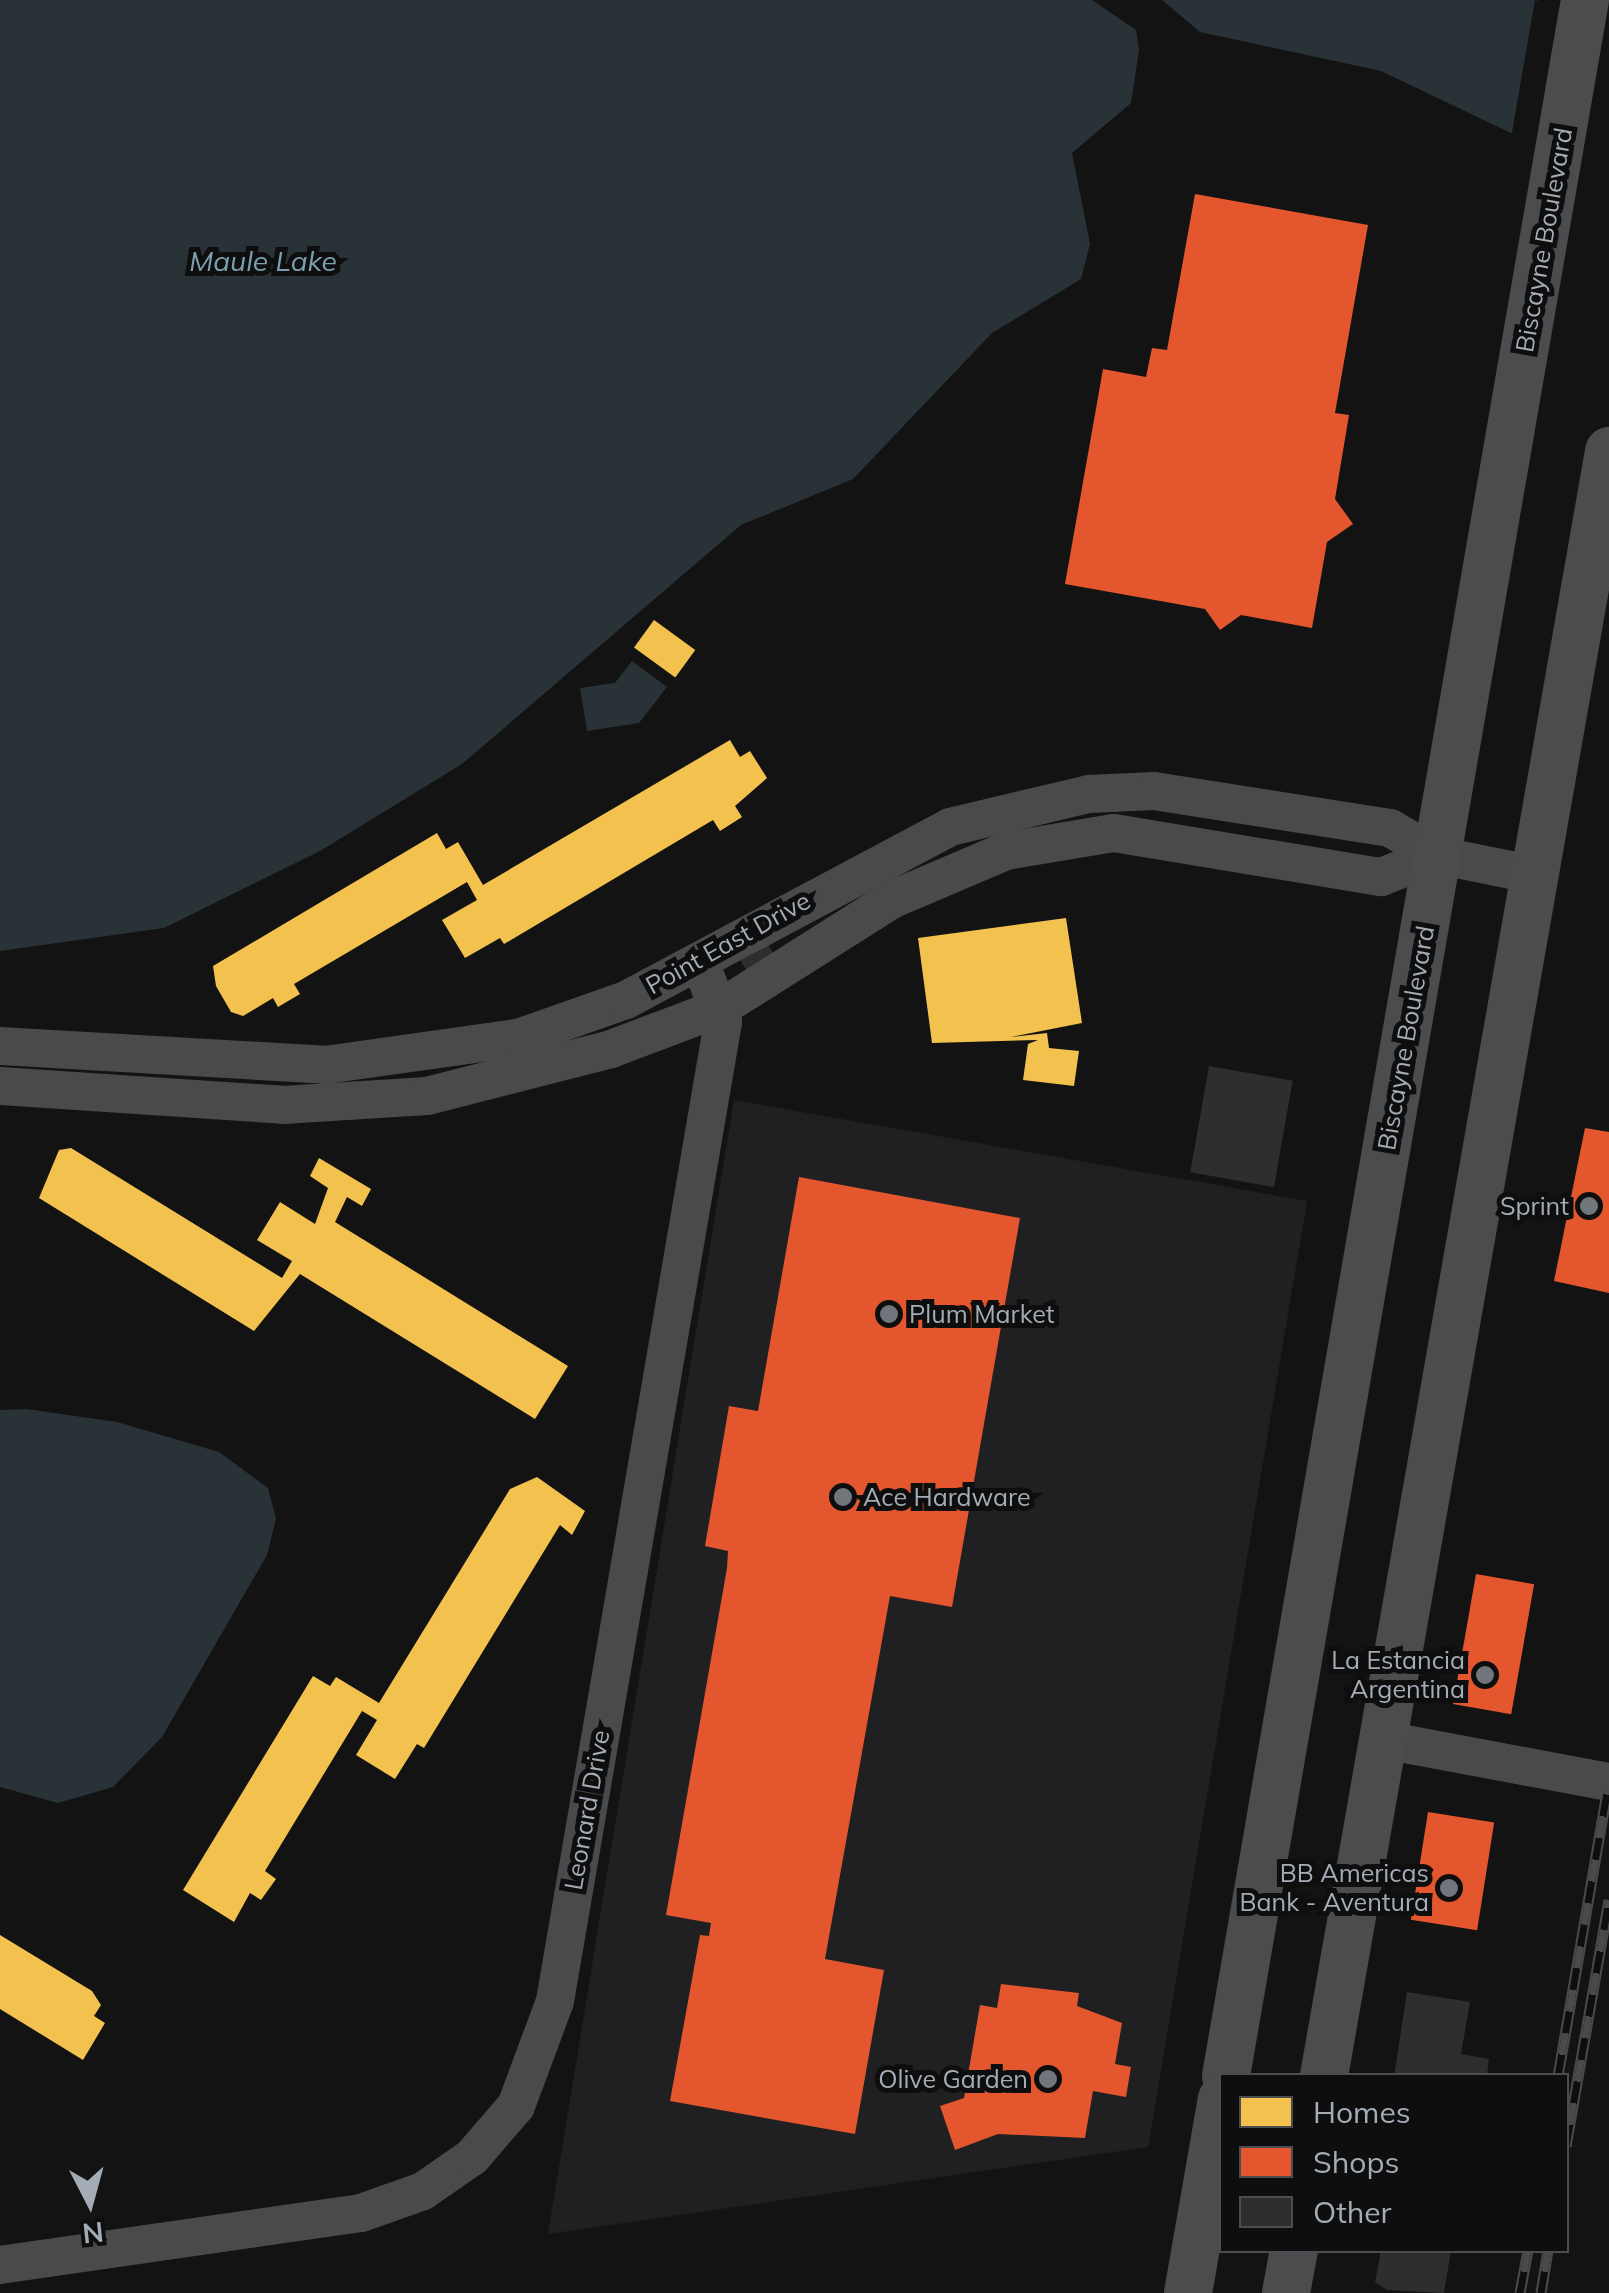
<!DOCTYPE html>
<style>
body{margin:0}
#map{position:relative;width:1609px;height:2293px;overflow:hidden;background:#131314;font-family:Mulish,sans-serif}
div>[style]{position:absolute}
.built>*{inset:0;background:#202022}
.water>*{inset:0;background:#293337}
.pier>*{inset:0;background:#131314}
.homes>*{inset:0;background:#f2c14e;transform-origin:0 0}
.shops>*{inset:0;background:#e4572e;transform-origin:0 0}
.building>*{inset:0;background:#2e2e2f;transform-origin:0 0}
.minor>*{height:38px;margin:-19px;padding:0 19px;transform-origin:19px;border-radius:19px;background:#484a4c}
.major>*{height:48px;margin:-24px;padding:0 24px;transform-origin:24px;border-radius:24px;background:#4a4c4e}
.rail>*{height:11px;margin-top:-5.5px;transform-origin:0;background:repeating-linear-gradient(90deg,#0e0e0f 0 22px,#484a4c 0 44px);box-sizing:border-box;border-block:2px solid #484a4c}
.dots>*{width:28px;height:28px;translate:-50% -50%;box-sizing:border-box;border:5px solid #0e0e0f;border-radius:50%}
span{translate:-50% -50%;white-space:nowrap;text-align:center;line-height:1.15;-webkit-text-stroke:10px #0e0e0f;paint-order:stroke}
.street-label{font-size:25px;color:#a4acb5}
.poi-label{font-size:25px;color:#a4acb5}
.right{translate:-100% -50%;text-align:right}
.left{translate:0 -50%;text-align:left}
.water-label{font-size:28px;color:#7ba0b0;font-style:italic}
.legend{position:absolute;left:1219px;top:2073px;width:350px;height:180px;box-sizing:border-box;background:#0e0e0f;border:2px solid #4a4d51;margin:0;padding:12px 18px;list-style:none;font-size:30px;color:#a4acb5}
.legend li{display:flex;align-items:center;gap:20px;height:50px}
.legend b{width:50px;border:2px solid #4a4d51}
.north{position:absolute;left:40px;top:2153px;width:100px;height:100px;-webkit-text-stroke:8px #0e0e0f;paint-order:stroke;rotate:174deg;font-size:28px;font-weight:700;line-height:40px;text-align:center;color:#a4acb5}
.north::after{content:'';display:block;margin:auto;width:35px;height:45px;background:#a4acb5;clip-path:polygon(50% 0,100% 100%,50% 72%,0 100%)}
</style>
<div id="map">
<div class="built">
<div style="clip-path:polygon(734px 1100px,1307px 1201px,1148px 2147px,548px 2234px)"></div>
</div>
<div class="water">
<div style="clip-path:polygon(0 0,1092px 0,1136px 30px,1139px 50px,1131px 103px,1072px 153px,1090px 244px,1081px 279px,992px 333px,853px 479px,741px 525px,462px 764px,320px 851px,164px 928px,0 951px)"></div>
<div style="clip-path:polygon(1162px 0,1538px 0,1559px 156px,1381px 71px,1200px 32px)"></div>
<div style="clip-path:polygon(632px 661px,667px 687px,639px 723px,587px 731px,580px 688px,615px 683px)"></div>
<div style="clip-path:polygon(27px 1409px,117px 1422px,219px 1452px,268px 1488px,276px 1519px,267px 1555px,162px 1737px,113px 1787px,58px 1803px,0 1787px,0 1410px)"></div>
</div>
<div class="pier">
<div style="clip-path:polygon(1535px 0,1609px 24px,1609px 171px,1511px 138px)"></div>
</div>
<div class="homes">
<div style="left:654px;top:620px;width:51px;height:34px;rotate:36deg"></div>
<div style="clip-path:polygon(730px 740px,740px 757px,750px 751px,767px 778px,735px 806px,742px 817px,720px 831px,713px 820px,504px 944px,500px 938px,465px 958px,442px 920px,477px 900px,467px 882px,294px 984px,300px 994px,278px 1007px,273px 998px,243px 1016px,231px 1012px,216px 986px,213px 966px,437px 833px,446px 849px,458px 842px,483px 885px)"></div>
<div style="clip-path:polygon(1066px 918px,1082px 1023px,1011px 1037px,1047px 1033px,1049px 1048px,1079px 1051px,1074px 1086px,1023px 1080px,1028px 1044px,1038px 1040px,932px 1043px,918px 938px)"></div>
<div style="clip-path:polygon(71px 1148px,282px 1278px,292px 1261px,257px 1240px,280px 1202px,315px 1224px,328px 1188px,310px 1176px,319px 1158px,371px 1189px,362px 1206px,347px 1197px,335px 1222px,568px 1366px,535px 1419px,300px 1274px,254px 1331px,39px 1198px,59px 1150px)"></div>
<div style="clip-path:polygon(537px 1477px,585px 1511px,572px 1535px,560px 1525px,424px 1748px,417px 1744px,395px 1779px,356px 1755px,377px 1720px,362px 1711px,265px 1871px,276px 1879px,261px 1900px,250px 1893px,234px 1922px,183px 1890px,313px 1676px,330px 1686px,336px 1677px,379px 1703px,510px 1489px)"></div>
<div style="clip-path:polygon(0 1935px,92px 1991px,101px 2005px,94px 2016px,105px 2023px,83px 2060px,0 2009px)"></div>
</div>
<div class="shops">
<div style="clip-path:polygon(1195px 194px,1368px 225px,1335px 413px,1349px 415px,1335px 499px,1353px 524px,1327px 542px,1312px 628px,1241px 615px,1220px 630px,1205px 609px,1065px 584px,1103px 369px,1146px 377px,1152px 348px,1167px 350px)"></div>
<div style="clip-path:polygon(1585px 1128px,1609px 1132px,1609px 1293px,1554px 1281px)"></div>
<div style="clip-path:polygon(799px 1177px,1020px 1218px,952px 1607px,890px 1596px,825px 1959px,884px 1970px,855px 2134px,670px 2101px,700px 1935px,709px 1936px,711px 1923px,666px 1915px,727px 1568px,728px 1551px,705px 1546px,729px 1406px,758px 1411px)"></div>
<div style="left:1476px;top:1574px;width:59px;height:132px;rotate:10deg"></div>
<div style="left:1428px;top:1812px;width:67px;height:109px;rotate:9deg"></div>
<div style="clip-path:polygon(1001px 1984px,1079px 1993px,1077px 2006px,1122px 2023px,1115px 2064px,1131px 2067px,1126px 2097px,1093px 2091px,1085px 2138px,998px 2134px,955px 2150px,940px 2106px,964px 2098px,980px 2005px,997px 2008px)"></div>
</div>
<div class="building">
<div style="left:767px;top:943px;width:24px;height:32px;rotate:57deg"></div>
<div style="left:1209px;top:1066px;width:85px;height:108px;rotate:10deg"></div>
<div style="clip-path:polygon(1407px 1992px,1470px 2002px,1461px 2054px,1489px 2059px,1487px 2076px,1394px 2076px)"></div>
<div style="clip-path:polygon(1381px 2250px,1451px 2250px,1444px 2293px,1387px 2290px,1375px 2282px)"></div>
</div>
<div class="minor">
<div style="left:0;top:1046px;width:326px;rotate:3.3deg"></div>
<div style="left:325px;top:1065px;width:195px;rotate:-8deg"></div>
<div style="left:518px;top:1038px;width:114px;rotate:-19.4deg"></div>
<div style="left:626px;top:1000px;width:367px;rotate:-28.1deg"></div>
<div style="left:950px;top:827px;width:143px;rotate:-13.4deg"></div>
<div style="left:1089px;top:794px;width:65px;rotate:-2.6deg"></div>
<div style="left:1154px;top:791px;width:239px;rotate:8.9deg"></div>
<div style="left:1390px;top:828px;width:54px;rotate:29.9deg"></div>
<div style="left:1437px;top:855px;width:100px;rotate:11.5deg"></div>
<div style="left:0;top:1086px;width:284px;rotate:3.8deg"></div>
<div style="left:283px;top:1105px;width:144px;rotate:-3.6deg"></div>
<div style="left:427px;top:1096px;width:190px;rotate:-14.3deg"></div>
<div style="left:611px;top:1049px;width:119px;rotate:-20.7deg"></div>
<div style="left:722px;top:1007px;width:200px;rotate:-32.3deg"></div>
<div style="left:891px;top:900px;width:125px;rotate:-23.1deg"></div>
<div style="left:1006px;top:851px;width:109px;rotate:-9.5deg"></div>
<div style="left:1114px;top:833px;width:271px;rotate:9.4deg"></div>
<div style="left:1381px;top:877px;width:60px;rotate:-21.4deg"></div>
<div style="left:1384px;top:1740px;width:229px;rotate:10.6deg"></div>
<div style="left:0;top:2265px;width:365px;rotate:-8.2deg"></div>
<div style="left:361px;top:2213px;width:66px;rotate:-19.5deg"></div>
<div style="left:423px;top:2191px;width:60px;rotate:-34.8deg"></div>
<div style="left:472px;top:2157px;width:67px;rotate:-49.2deg"></div>
<div style="left:516px;top:2106px;width:112px;rotate:-69.6deg"></div>
<div style="left:555px;top:2001px;width:993px;rotate:-80.26deg"></div>
<div style="left:723px;top:1022px;width:64px;rotate:-111deg"></div>
</div>
<div class="major">
<div style="left:1226px;top:2076px;width:2107px;rotate:-80.19deg"></div>
<div style="left:1324px;top:2076px;width:1650px;rotate:-80.05deg"></div>
<div style="left:1188px;top:2293px;width:197px;rotate:-80.1deg"></div>
<div style="left:1286px;top:2293px;width:44px;rotate:-79.5deg"></div>
</div>
<div class="rail">
<div style="left:1558px;top:2076px;width:300px;rotate:-80.2deg"></div>
<div style="left:1566px;top:2146px;width:250px;rotate:-80.1deg"></div>
<div style="left:1520px;top:2293px;width:44px;rotate:-79.5deg"></div>
<div style="left:1541px;top:2293px;width:44px;rotate:-80.8deg"></div>
</div>
<div class="dots">
<div style="left:1589px;top:1206px;background:#71767d"></div>
<div style="left:889px;top:1314px;background:#71767d"></div>
<div style="left:843px;top:1497px;background:#71767d"></div>
<div style="left:1485px;top:1675px;background:#71767d"></div>
<div style="left:1449px;top:1888px;background:#71767d"></div>
<div style="left:1048px;top:2079px;background:#71767d"></div>
</div>
<div class="street-label">
<span style="left:1544px;top:240px;rotate:-80deg">Biscayne Boulevard</span>
<span style="left:728px;top:943px;rotate:-29deg">Point East Drive</span>
<span style="left:1406px;top:1038px;rotate:-80deg">Biscayne Boulevard</span>
<span style="left:587px;top:1810px;rotate:-80deg">Leonard Drive</span>
</div>
<div class="poi-label">
<span class="right" style="left:1569px;top:1206px">Sprint</span>
<span class="left" style="left:909px;top:1314px">Plum Market</span>
<span class="left" style="left:863px;top:1497px">Ace Hardware</span>
<span class="right" style="left:1465px;top:1675px">La Estancia<br>Argentina</span>
<span class="right" style="left:1429px;top:1888px">BB Americas<br>Bank - Aventura</span>
<span class="right" style="left:1028px;top:2079px">Olive Garden</span>
</div>
<div class="water-label">
<span style="left:263px;top:261px">Maule Lake</span>
</div>
<ul class="legend">
<li><b style="height:28px;background:#f2c14e"></b>Homes</li>
<li><b style="height:28px;background:#e4572e"></b>Shops</li>
<li><b style="height:28px;background:#2e2e2f"></b>Other</li>
</ul>
<div class="north">N</div>
</div>
